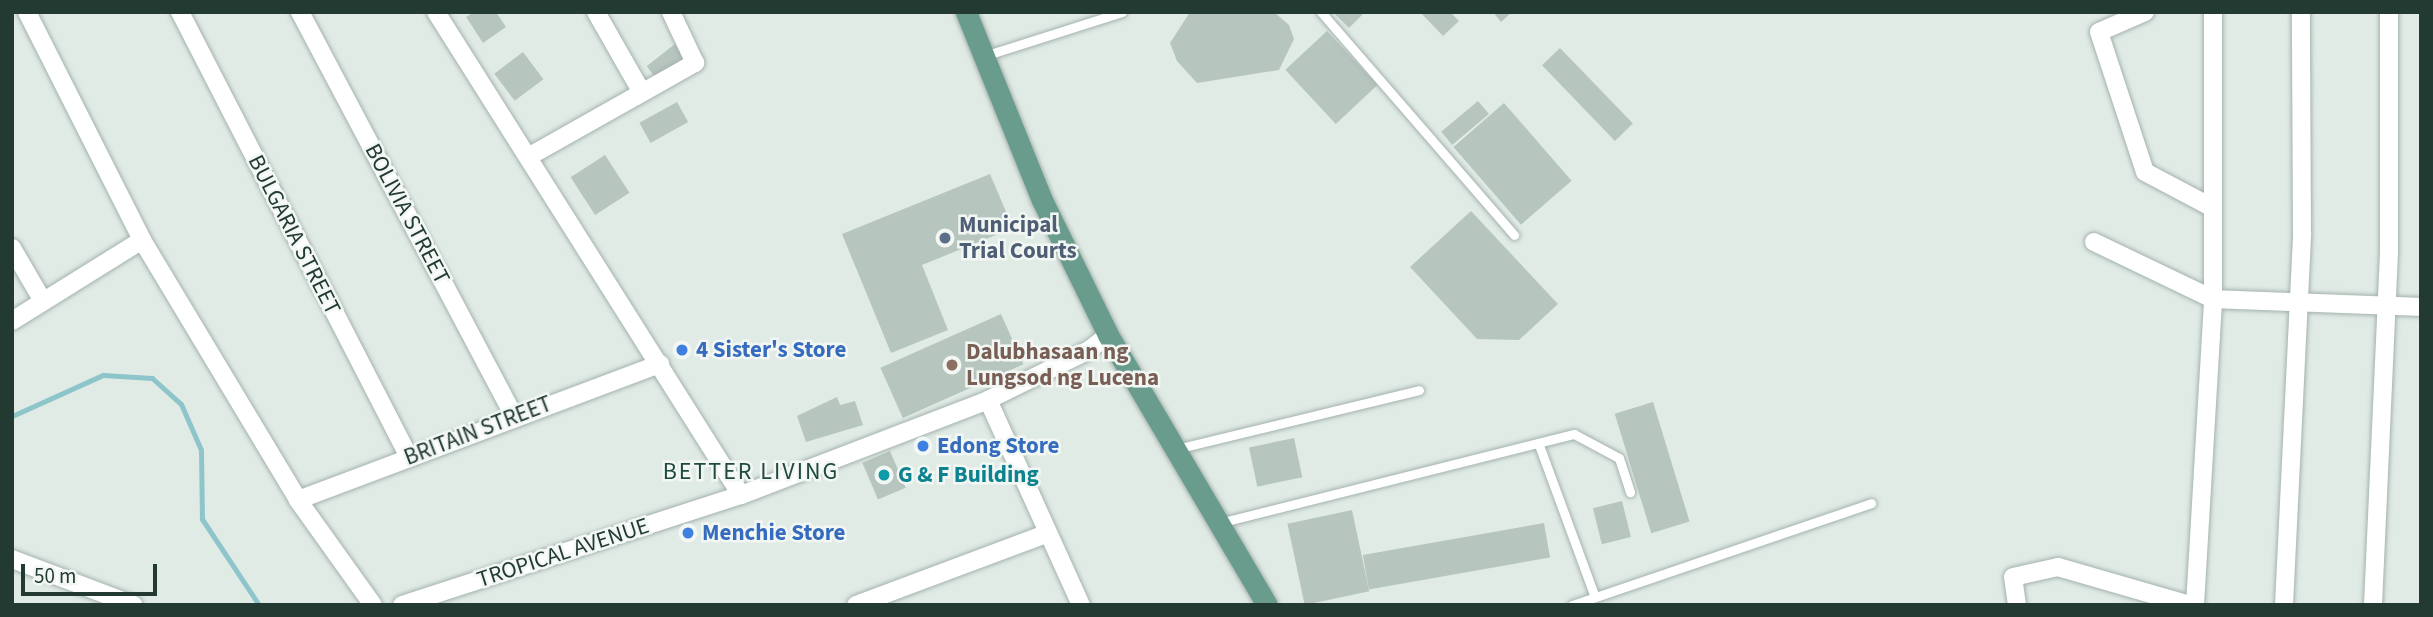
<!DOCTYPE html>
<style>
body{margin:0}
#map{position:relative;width:2433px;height:617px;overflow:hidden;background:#e1ebe6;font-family:"Source Sans 3",sans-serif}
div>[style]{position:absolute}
.stream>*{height:5px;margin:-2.5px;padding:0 2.5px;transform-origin:2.5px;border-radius:2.5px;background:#8ec5cb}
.building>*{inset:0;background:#b7c5bf;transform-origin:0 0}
.roads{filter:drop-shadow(0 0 2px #a4b2ad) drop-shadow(0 0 2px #a4b2ad)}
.lane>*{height:9px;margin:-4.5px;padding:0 4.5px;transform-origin:4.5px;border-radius:4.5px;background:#fff}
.street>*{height:18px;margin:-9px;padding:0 9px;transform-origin:9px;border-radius:9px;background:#fff}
.primary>*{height:21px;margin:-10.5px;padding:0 10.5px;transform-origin:10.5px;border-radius:10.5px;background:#6a9c8d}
.dots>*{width:19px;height:19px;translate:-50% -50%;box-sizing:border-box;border:4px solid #f2f7f4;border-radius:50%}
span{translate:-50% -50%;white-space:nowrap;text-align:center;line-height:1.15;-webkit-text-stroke:5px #f2f7f4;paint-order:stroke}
.street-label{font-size:23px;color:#233a33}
.service-label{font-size:23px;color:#4e5e75;font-weight:700}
.left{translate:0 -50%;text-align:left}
.shop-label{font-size:23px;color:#366cbe;font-weight:700}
.education-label{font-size:23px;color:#785e54;font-weight:700}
.culture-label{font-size:23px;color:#0d838f;font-weight:700}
.neighbourhood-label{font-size:24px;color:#214a3e;letter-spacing:2px}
.frame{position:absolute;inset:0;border:14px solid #233a33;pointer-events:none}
.scale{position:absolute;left:21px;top:564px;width:136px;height:32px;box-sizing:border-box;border:4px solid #233a33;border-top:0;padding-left:9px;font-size:21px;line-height:24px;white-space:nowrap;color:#233a33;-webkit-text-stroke:5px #f2f7f4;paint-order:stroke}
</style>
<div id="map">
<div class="stream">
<div style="left:12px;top:416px;width:100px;rotate:-24.3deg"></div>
<div style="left:103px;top:375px;width:49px;rotate:3.5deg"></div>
<div style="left:152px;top:378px;width:39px;rotate:42deg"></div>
<div style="left:181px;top:404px;width:50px;rotate:66.5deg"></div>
<div style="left:201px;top:450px;width:69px;rotate:89.2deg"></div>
<div style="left:202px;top:519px;width:103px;rotate:56.5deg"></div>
</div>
<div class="building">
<div style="clip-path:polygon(474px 12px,496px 12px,506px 27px,483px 43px,466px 17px)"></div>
<div style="clip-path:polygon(1190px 12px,1274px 12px,1289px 25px,1294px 39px,1279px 70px,1197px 83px,1177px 61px,1170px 43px)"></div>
<div style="clip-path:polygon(1333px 12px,1365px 12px,1349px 28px)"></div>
<div style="clip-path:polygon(1420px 12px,1450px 12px,1459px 21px,1443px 36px)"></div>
<div style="clip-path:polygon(1493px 12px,1512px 12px,1501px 22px)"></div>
<div style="left:1327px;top:31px;width:74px;height:57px;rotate:47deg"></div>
<div style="left:675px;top:44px;width:16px;height:36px;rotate:52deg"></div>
<div style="left:1560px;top:48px;width:105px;height:25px;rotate:46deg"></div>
<div style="left:523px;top:52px;width:34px;height:36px;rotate:53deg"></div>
<div style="left:1478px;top:101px;width:17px;height:48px;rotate:50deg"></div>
<div style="left:677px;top:102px;width:23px;height:43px;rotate:61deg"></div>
<div style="left:1504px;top:103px;width:103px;height:67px;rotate:49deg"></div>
<div style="left:605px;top:155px;width:45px;height:41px;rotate:57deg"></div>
<div style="clip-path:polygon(990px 174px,1013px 228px,922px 265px,948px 330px,891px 353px,842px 234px)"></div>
<div style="clip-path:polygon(1471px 211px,1558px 304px,1519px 340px,1477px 339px,1410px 267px)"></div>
<div style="left:1001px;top:314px;width:55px;height:132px;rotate:66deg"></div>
<div style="clip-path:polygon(837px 397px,840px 405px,855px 401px,863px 425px,806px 442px,797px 416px)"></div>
<div style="left:1653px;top:402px;width:125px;height:40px;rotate:73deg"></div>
<div style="left:1294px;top:438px;width:40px;height:46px;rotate:78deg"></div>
<div style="left:890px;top:451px;width:40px;height:30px;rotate:67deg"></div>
<div style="left:1622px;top:501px;width:37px;height:30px;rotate:76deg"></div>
<div style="left:1352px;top:510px;width:83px;height:66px;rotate:78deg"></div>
<div style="left:1544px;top:523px;width:35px;height:184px;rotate:80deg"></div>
</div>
<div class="roads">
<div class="lane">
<div style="left:1321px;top:12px;width:295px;rotate:49.1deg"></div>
<div style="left:984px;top:56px;width:145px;rotate:-17.7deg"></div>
<div style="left:1539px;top:445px;width:162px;rotate:69.8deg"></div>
<div style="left:1176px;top:449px;width:250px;rotate:-13.6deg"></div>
<div style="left:1219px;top:523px;width:366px;rotate:-14.1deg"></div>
<div style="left:1574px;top:434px;width:51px;rotate:28.1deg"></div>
<div style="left:1619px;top:458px;width:36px;rotate:72deg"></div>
<div style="left:1572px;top:605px;width:316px;rotate:-18.8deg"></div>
</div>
<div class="street">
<div style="left:27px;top:12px;width:255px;rotate:63.2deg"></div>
<div style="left:142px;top:240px;width:303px;rotate:59deg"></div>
<div style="left:298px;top:500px;width:129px;rotate:54.5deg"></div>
<div style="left:180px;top:12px;width:500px;rotate:62.77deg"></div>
<div style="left:300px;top:12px;width:457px;rotate:62.1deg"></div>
<div style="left:436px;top:12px;width:571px;rotate:57.73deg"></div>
<div style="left:596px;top:12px;width:91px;rotate:60.3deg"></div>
<div style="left:2145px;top:12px;width:50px;rotate:156.5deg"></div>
<div style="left:2099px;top:32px;width:147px;rotate:71.8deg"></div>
<div style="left:2145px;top:172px;width:77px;rotate:27.9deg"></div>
<div style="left:528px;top:157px;width:192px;rotate:-29.4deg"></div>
<div style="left:695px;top:63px;width:56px;rotate:-115.2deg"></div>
<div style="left:2094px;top:242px;width:132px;rotate:25.6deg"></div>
<div style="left:2213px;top:299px;width:208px;rotate:2.2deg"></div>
<div style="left:12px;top:248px;width:61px;rotate:59.7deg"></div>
<div style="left:12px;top:321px;width:153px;rotate:-31.9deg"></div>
<div style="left:988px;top:400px;width:225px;rotate:65.6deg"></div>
<div style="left:298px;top:500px;width:387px;rotate:-20.6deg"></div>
<div style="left:12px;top:559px;width:130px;rotate:20.7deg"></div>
<div style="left:402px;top:605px;width:356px;rotate:-18deg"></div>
<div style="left:741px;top:495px;width:265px;rotate:-21deg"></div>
<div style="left:988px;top:400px;width:113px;rotate:-26.3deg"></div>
<div style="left:1089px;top:350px;width:24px;rotate:-38deg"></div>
<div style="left:856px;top:605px;width:203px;rotate:-20.5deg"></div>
<div style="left:2017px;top:605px;width:28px;rotate:-98deg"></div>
<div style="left:2013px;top:577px;width:46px;rotate:-12.5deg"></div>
<div style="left:2058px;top:567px;width:137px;rotate:16.1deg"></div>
<div style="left:2195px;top:605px;width:307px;rotate:-86.6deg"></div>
<div style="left:2213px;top:299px;width:287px;rotate:-90deg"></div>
<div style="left:2284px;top:605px;width:373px;rotate:-87.2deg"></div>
<div style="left:2302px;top:232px;width:220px;rotate:-90.3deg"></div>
<div style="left:2373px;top:605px;width:355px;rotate:-87.4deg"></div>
<div style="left:2389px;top:250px;width:238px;rotate:-90deg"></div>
</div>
<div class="primary">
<div style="left:966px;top:12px;width:203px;rotate:68deg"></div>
<div style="left:1042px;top:200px;width:150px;rotate:63.9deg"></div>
<div style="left:1108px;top:335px;width:313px;rotate:59.5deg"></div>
</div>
</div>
<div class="dots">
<div style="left:945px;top:238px;background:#5c6f8a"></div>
<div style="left:682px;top:350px;background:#3f7fe0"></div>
<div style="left:952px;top:365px;background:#8d6e63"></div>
<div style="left:923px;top:446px;background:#3f7fe0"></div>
<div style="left:884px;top:475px;background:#0f9aa8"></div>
<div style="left:688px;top:533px;background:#3f7fe0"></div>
</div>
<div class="street-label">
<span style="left:407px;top:214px;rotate:62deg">BOLIVIA STREET</span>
<span style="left:294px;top:235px;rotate:63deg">BULGARIA STREET</span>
<span style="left:478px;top:431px;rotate:-21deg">BRITAIN STREET</span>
<span style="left:563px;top:553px;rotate:-18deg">TROPICAL AVENUE</span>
</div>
<div class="service-label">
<span class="left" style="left:959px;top:238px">Municipal<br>Trial Courts</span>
</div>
<div class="shop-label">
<span class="left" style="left:696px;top:350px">4 Sister's Store</span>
<span class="left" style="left:937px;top:446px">Edong Store</span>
<span class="left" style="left:702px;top:533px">Menchie Store</span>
</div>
<div class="education-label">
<span class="left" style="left:966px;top:365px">Dalubhasaan ng<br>Lungsod ng Lucena</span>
</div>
<div class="culture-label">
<span class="left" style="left:898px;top:475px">G &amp; F Building</span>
</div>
<div class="neighbourhood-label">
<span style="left:751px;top:472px">BETTER LIVING</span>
</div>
<div class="frame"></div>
<div class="scale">50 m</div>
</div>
